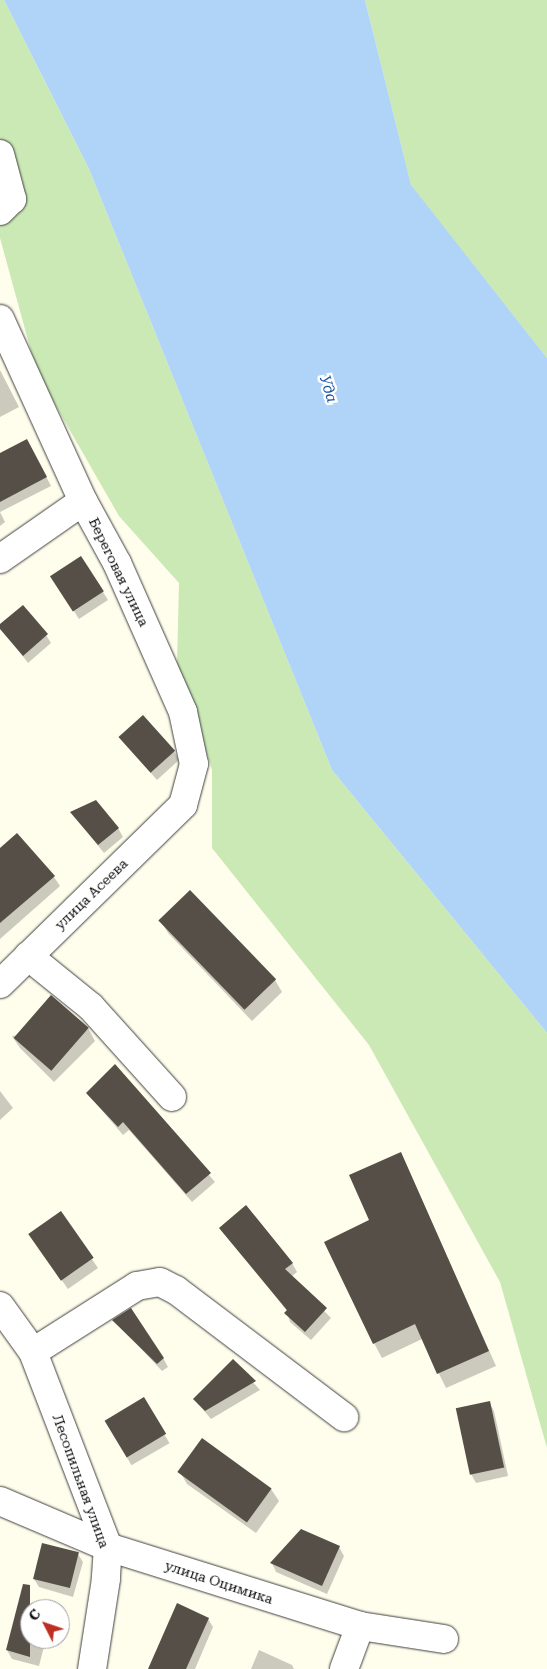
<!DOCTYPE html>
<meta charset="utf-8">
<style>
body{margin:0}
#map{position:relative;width:547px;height:1669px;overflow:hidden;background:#fffdeb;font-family:"Roboto Serif",serif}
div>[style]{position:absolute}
.green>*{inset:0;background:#cae9b5}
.water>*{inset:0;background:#b0d4f7}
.shadow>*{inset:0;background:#0003;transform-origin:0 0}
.building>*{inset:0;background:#554f48;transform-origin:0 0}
.roads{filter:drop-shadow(0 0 1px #3f3f3f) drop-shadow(0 0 1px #3f3f3f)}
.minor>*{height:28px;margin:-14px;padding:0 14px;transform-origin:14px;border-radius:14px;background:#fff}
span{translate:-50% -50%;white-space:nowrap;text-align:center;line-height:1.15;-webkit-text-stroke:5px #fff;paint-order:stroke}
.street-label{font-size:14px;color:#0c0c0c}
.water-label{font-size:15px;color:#15529e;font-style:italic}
.north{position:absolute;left:20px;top:1599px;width:50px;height:50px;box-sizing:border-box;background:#fff;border:1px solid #9e9e9e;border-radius:50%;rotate:311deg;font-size:14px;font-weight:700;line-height:20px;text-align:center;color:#0c0c0c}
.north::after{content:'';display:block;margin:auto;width:18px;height:22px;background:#bd2e23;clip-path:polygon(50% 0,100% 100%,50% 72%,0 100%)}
</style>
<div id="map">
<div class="green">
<div style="clip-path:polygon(0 0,4px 0,89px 169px,332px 770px,547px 1033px,547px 1448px,500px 1282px,369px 1045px,212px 848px,212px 770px,177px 664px,179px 583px,119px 516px,37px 373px,0 238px)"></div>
<div style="clip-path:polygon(365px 0,547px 0,547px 358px,411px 186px)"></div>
</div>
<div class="water">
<div style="clip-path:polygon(4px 0,365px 0,411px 185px,547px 358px,547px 1033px,332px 770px,89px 169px)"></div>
</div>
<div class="shadow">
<div style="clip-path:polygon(0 370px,19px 407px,0 417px)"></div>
<div style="clip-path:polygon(32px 449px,51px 486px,0 512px,5px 522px,0 526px,0 455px)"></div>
<div style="clip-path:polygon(57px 585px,103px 592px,108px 600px,79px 619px)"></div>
<div style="clip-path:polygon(0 626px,46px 635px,51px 643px,28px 663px)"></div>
<div style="clip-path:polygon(120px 738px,174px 751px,179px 760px,157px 780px)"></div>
<div style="clip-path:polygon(72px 813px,118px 828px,123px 837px,104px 853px)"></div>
<div style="clip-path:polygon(0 850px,54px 877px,60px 886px,0 939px)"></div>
<div style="clip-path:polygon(161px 921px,275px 980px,282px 992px,252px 1021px,168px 933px)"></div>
<div style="clip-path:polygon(88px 1028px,95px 1041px,54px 1082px,20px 1048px,12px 1036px)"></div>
<div style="clip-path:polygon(115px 1066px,215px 1182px,192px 1202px,129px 1130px,123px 1135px,87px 1093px)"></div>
<div style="clip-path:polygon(0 1091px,13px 1108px,0 1120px)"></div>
<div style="clip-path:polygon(401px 1153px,496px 1366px,446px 1388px,422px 1339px,382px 1358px,374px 1343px,371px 1220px)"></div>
<div style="clip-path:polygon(60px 1213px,98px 1268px,68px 1289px,35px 1243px)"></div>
<div style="clip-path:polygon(221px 1228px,292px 1263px,297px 1272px,291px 1277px,331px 1318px,311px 1340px,290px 1322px,287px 1311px)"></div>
<div style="clip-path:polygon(114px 1320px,163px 1358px,168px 1367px,162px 1371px)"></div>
<div style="clip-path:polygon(233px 1360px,260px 1390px,211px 1419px,194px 1399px)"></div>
<div style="left:144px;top:1399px;width:51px;height:44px;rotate:60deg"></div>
<div style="clip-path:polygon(489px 1402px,494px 1411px,508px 1476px,476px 1483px,471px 1474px)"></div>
<div style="clip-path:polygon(202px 1440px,271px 1489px,279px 1501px,256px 1533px,187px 1484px,180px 1472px)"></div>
<div style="clip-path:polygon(339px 1547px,344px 1556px,327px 1594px,276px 1572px,272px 1563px)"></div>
<div style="clip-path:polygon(78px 1554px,83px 1562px,73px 1597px,39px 1587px,34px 1579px)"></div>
<div style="clip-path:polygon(208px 1619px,213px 1627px,195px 1669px,149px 1669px)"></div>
<div style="clip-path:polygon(30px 1626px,30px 1639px,46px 1639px,39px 1666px,12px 1659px,7px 1650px)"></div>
<div style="clip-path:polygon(259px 1650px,292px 1665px,294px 1669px,251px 1669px)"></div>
</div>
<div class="building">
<div style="clip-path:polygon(27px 439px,47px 477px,0 502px,0 453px)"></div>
<div style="left:81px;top:556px;width:42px;height:37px;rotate:57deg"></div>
<div style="clip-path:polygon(23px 605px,48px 634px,23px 656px,0 629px,0 624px)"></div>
<div style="left:143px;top:715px;width:48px;height:33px;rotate:48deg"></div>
<div style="clip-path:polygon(96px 800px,119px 828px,98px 845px,70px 812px)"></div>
<div style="clip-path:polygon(17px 833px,55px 876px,0 923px,0 848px)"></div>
<div style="left:190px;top:890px;width:124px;height:44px;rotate:46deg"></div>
<div style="left:51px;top:995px;width:50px;height:57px;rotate:41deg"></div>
<div style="clip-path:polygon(115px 1064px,211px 1173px,186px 1194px,123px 1122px,118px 1127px,86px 1093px)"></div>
<div style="clip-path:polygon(401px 1152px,489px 1351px,437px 1374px,415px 1324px,373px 1344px,324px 1242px,369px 1220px,349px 1175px)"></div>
<div style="clip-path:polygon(246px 1205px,293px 1263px,285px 1269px,327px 1308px,305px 1332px,284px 1313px,287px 1310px,219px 1228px)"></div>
<div style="left:61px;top:1211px;width:57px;height:40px;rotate:55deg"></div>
<div style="clip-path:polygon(131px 1308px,164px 1358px,157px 1364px,112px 1320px)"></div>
<div style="clip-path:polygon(233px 1359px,256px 1381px,205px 1411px,193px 1399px)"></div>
<div style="left:144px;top:1397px;width:43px;height:46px;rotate:59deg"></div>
<div style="left:490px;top:1401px;width:68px;height:35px;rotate:78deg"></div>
<div style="left:202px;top:1438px;width:86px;height:42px;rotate:36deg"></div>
<div style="clip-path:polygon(301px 1529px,340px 1546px,322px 1586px,270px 1563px)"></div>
<div style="left:42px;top:1543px;width:38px;height:37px;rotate:14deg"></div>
<div style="clip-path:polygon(23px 1584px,30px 1585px,30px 1657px,6px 1650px)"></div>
<div style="clip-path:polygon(177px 1603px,209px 1618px,186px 1669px,148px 1669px)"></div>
</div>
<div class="roads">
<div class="minor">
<div style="left:0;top:154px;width:47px;rotate:75.1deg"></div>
<div style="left:12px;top:199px;width:17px;rotate:135deg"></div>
<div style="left:0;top:319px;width:200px;rotate:65.5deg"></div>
<div style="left:83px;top:501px;width:71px;rotate:61.3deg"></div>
<div style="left:117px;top:563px;width:163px;rotate:66.1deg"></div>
<div style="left:183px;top:712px;width:53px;rotate:78.1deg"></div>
<div style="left:194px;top:764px;width:42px;rotate:105deg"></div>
<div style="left:183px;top:805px;width:256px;rotate:135.6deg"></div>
<div style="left:0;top:559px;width:101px;rotate:-34.9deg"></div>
<div style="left:28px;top:956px;width:81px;rotate:39deg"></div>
<div style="left:91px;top:1007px;width:121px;rotate:48deg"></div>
<div style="left:0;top:1306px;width:57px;rotate:54.3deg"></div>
<div style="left:33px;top:1352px;width:209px;rotate:69deg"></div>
<div style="left:108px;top:1547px;width:32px;rotate:94deg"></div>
<div style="left:106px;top:1579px;width:91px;rotate:98.8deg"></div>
<div style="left:33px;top:1352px;width:123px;rotate:-32.4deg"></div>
<div style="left:137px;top:1286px;width:23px;rotate:-10deg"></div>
<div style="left:160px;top:1282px;width:18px;rotate:27deg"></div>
<div style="left:176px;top:1290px;width:211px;rotate:37.1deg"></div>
<div style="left:0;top:1501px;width:117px;rotate:23.1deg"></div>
<div style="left:108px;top:1547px;width:264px;rotate:17.4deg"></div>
<div style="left:360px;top:1626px;width:85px;rotate:8.8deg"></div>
<div style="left:344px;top:1669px;width:46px;rotate:-69.6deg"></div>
</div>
</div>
<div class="street-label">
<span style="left:119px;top:572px;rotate:64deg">Береговая улица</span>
<span style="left:91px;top:894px;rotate:-44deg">улица Асеева</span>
<span style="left:81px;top:1481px;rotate:70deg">Лесопильная улица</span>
<span style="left:219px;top:1582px;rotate:18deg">улица Оцимика</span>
</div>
<div class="water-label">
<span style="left:328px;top:389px;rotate:73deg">Уда</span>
</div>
<div class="north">С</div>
</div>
